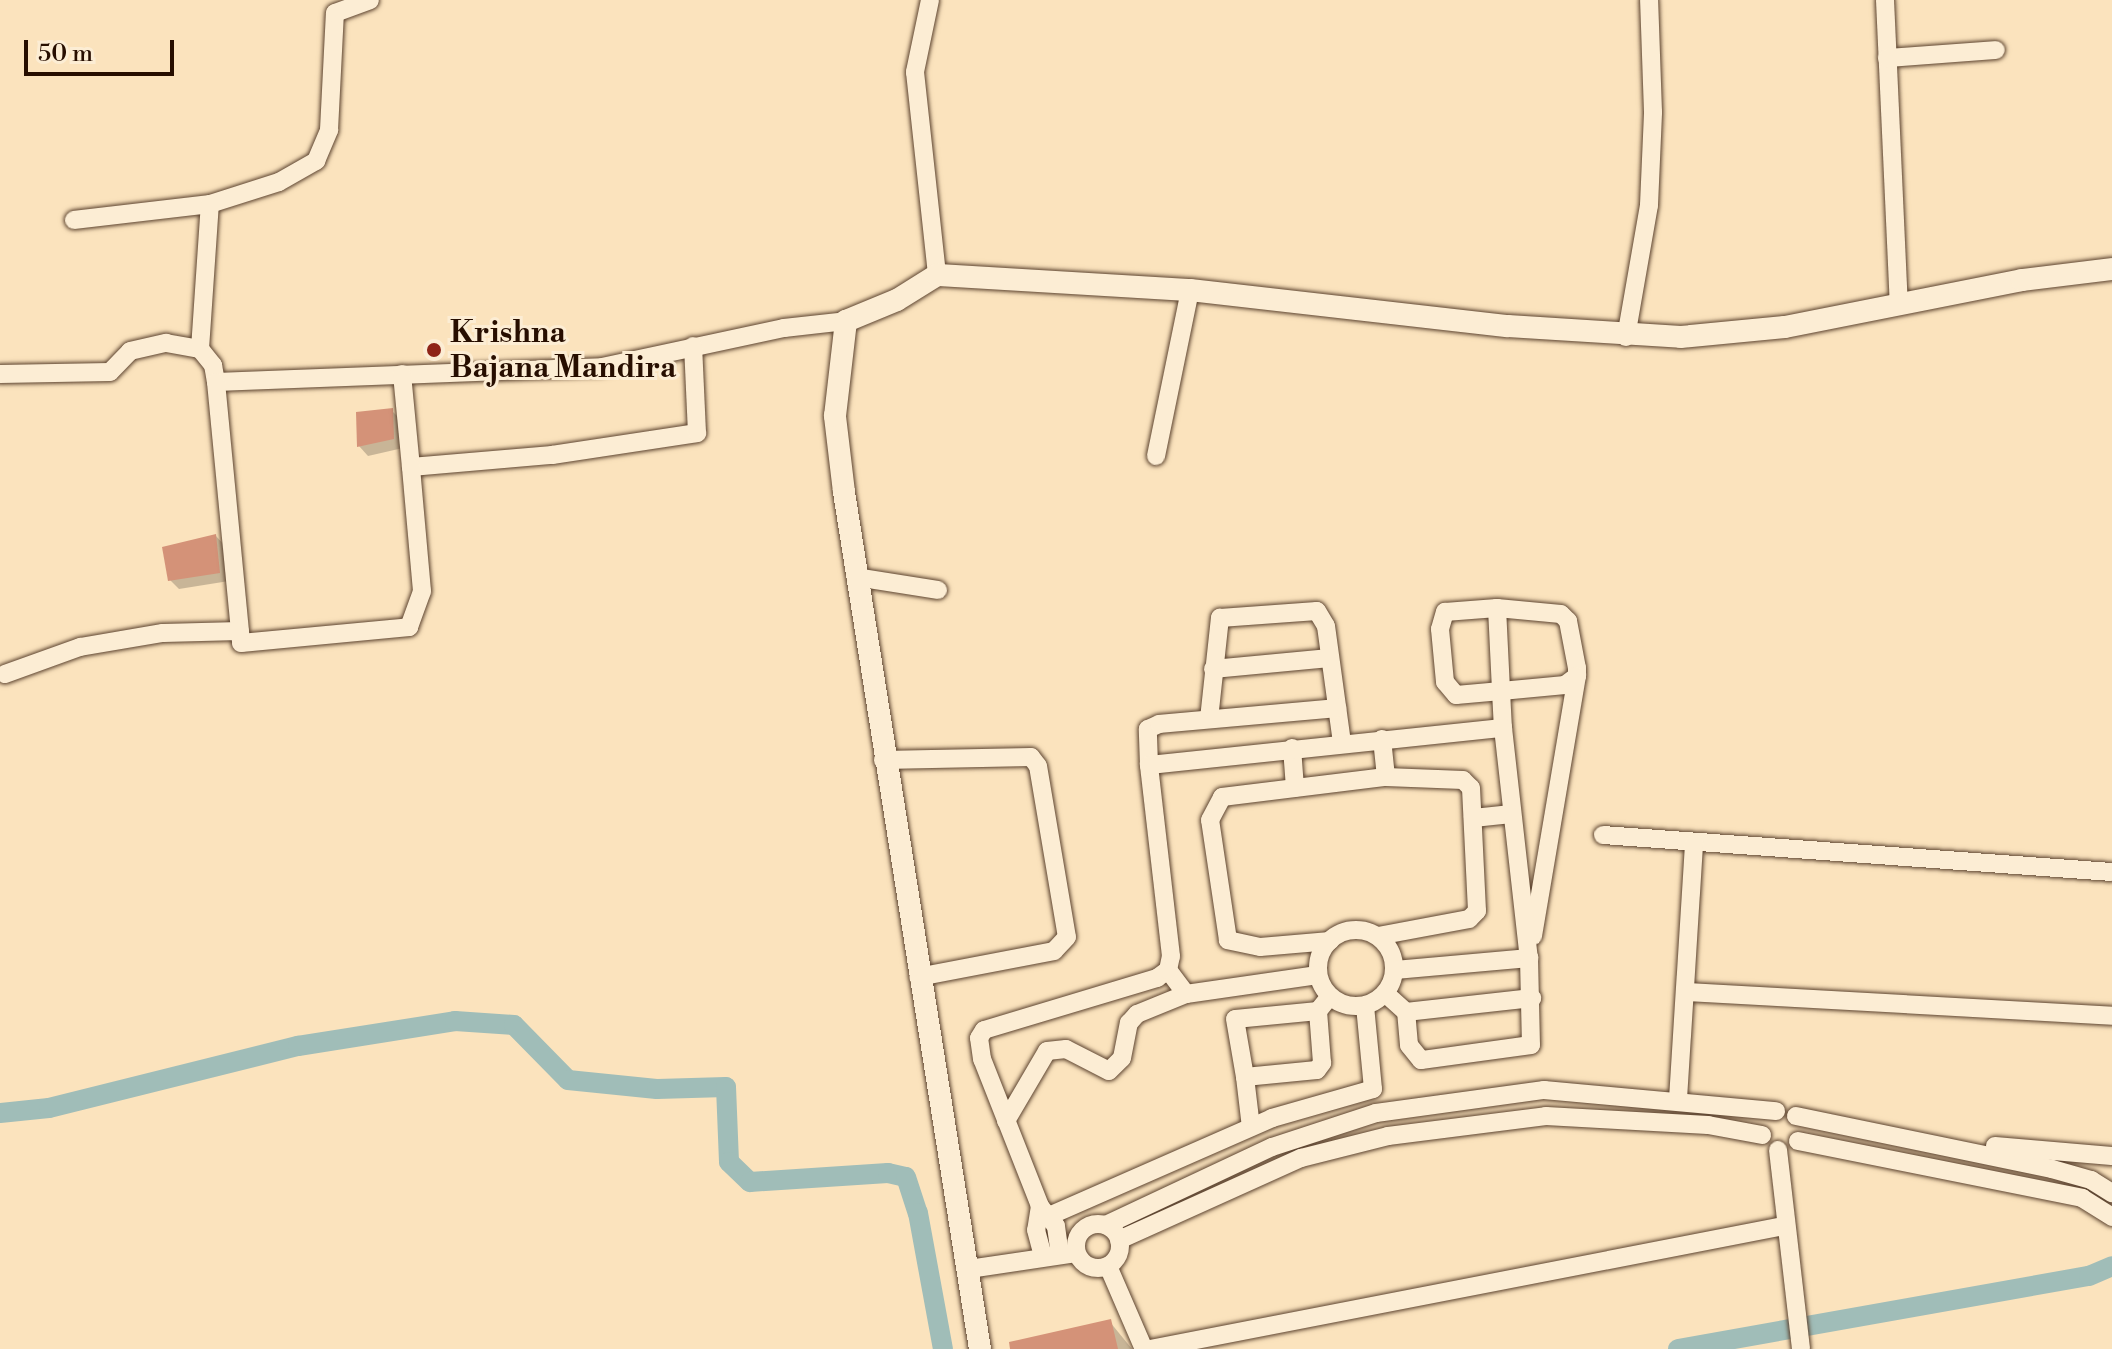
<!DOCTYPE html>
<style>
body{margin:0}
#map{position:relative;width:2112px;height:1349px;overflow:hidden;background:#fbe3bd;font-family:"Libre Bodoni",serif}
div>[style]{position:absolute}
.shadow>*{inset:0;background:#0003}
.canal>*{height:20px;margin:-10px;padding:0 10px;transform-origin:10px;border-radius:10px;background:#a0bdb8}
.building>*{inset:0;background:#d49278}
.roads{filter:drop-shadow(0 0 2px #5c432f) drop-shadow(0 0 2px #5c432f)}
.minor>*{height:18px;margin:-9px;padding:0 9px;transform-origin:9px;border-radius:9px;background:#fcedd4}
.minor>.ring{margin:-9px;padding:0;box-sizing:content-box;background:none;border:18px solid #fcedd4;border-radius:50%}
.tertiary>*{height:22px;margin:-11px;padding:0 11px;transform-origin:11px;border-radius:11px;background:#fcedd4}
.dots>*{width:22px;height:22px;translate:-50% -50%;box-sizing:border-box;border:4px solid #fcedd4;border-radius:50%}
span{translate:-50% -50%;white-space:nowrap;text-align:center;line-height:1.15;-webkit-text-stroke:6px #fcedd4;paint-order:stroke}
.poi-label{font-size:30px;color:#270e00;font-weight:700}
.left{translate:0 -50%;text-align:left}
.scale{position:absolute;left:24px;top:40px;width:150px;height:36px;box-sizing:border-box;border:4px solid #270e00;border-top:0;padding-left:10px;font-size:24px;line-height:28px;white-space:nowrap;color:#270e00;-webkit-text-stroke:6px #fcedd4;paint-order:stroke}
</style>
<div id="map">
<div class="shadow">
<div style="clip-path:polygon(392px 411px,401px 420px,403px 448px,368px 456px,359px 446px)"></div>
<div style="clip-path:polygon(216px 536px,225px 546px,229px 581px,179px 589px,170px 580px)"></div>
<div style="clip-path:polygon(1110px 1322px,1132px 1349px,1025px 1349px)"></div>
</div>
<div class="canal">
<div style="left:0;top:1113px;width:49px;rotate:-5.8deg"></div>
<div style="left:49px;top:1108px;width:257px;rotate:-14deg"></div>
<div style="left:298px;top:1046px;width:159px;rotate:-9deg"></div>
<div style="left:455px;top:1021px;width:59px;rotate:3.9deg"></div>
<div style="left:514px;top:1025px;width:77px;rotate:45.5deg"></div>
<div style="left:568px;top:1080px;width:89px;rotate:5.8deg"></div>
<div style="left:657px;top:1089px;width:69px;rotate:-1.7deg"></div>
<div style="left:726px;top:1087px;width:75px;rotate:87.7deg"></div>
<div style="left:729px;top:1162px;width:29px;rotate:44deg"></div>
<div style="left:750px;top:1182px;width:138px;rotate:-3.7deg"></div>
<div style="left:888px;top:1173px;width:18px;rotate:13deg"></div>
<div style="left:906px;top:1177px;width:38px;rotate:72deg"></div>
<div style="left:918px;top:1213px;width:138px;rotate:79.6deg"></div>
<div style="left:1678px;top:1349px;width:417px;rotate:-10.1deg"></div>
<div style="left:2089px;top:1276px;width:25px;rotate:-23deg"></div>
</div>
<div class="building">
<div style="clip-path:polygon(393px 408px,394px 439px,357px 447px,356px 412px)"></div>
<div style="clip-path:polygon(216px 534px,220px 573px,168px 581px,162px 547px)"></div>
<div style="clip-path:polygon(1111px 1319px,1118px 1349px,1010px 1349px,1009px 1342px)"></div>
</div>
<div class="roads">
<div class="minor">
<div style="left:930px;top:0;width:74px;rotate:101.8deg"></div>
<div style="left:915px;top:72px;width:204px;rotate:83.8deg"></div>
<div style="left:1885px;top:0;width:304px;rotate:87.4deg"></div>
<div style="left:1887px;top:58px;width:109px;rotate:-4.2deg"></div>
<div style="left:74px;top:220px;width:137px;rotate:-6.7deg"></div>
<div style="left:1626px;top:337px;width:134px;rotate:-80.1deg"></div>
<div style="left:1649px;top:205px;width:93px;rotate:-87.5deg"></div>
<div style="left:1653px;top:112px;width:112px;rotate:-92deg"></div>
<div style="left:200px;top:349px;width:145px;rotate:-86.1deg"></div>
<div style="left:210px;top:204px;width:72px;rotate:-17.7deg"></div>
<div style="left:279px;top:182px;width:43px;rotate:-29.6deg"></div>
<div style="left:316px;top:161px;width:34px;rotate:-67deg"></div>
<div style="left:329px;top:130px;width:117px;rotate:-87.1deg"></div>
<div style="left:335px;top:13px;width:37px;rotate:-20deg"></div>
<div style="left:0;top:374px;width:110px;rotate:-1deg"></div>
<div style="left:110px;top:372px;width:29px;rotate:-46deg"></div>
<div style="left:130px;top:351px;width:37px;rotate:-13deg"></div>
<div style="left:166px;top:343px;width:35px;rotate:10deg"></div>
<div style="left:200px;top:349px;width:21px;rotate:51deg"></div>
<div style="left:213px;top:365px;width:17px;rotate:80deg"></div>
<div style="left:216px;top:382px;width:386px;rotate:-2.2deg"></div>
<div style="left:602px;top:367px;width:186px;rotate:-12.1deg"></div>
<div style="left:784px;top:328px;width:62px;rotate:-6.4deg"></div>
<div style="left:402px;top:374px;width:93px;rotate:84.5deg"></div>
<div style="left:411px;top:467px;width:142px;rotate:-4.9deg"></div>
<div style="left:552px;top:455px;width:147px;rotate:-8.6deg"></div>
<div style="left:697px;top:433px;width:87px;rotate:-92.6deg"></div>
<div style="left:216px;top:382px;width:262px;rotate:84.5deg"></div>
<div style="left:241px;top:643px;width:169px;rotate:-5.4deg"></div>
<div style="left:409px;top:627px;width:38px;rotate:-70deg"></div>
<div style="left:422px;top:591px;width:124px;rotate:-95.1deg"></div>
<div style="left:1156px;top:456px;width:169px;rotate:-78.4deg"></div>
<div style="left:856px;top:577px;width:83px;rotate:9deg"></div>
<div style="left:1497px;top:608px;width:64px;rotate:5.4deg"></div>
<div style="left:1561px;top:614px;width:10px;rotate:45deg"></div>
<div style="left:1568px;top:621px;width:48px;rotate:79.2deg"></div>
<div style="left:1577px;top:668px;width:8px;rotate:90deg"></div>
<div style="left:1577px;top:676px;width:15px;rotate:143deg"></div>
<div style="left:1565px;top:685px;width:64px;rotate:174.6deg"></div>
<div style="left:1501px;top:691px;width:45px;rotate:174.9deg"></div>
<div style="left:1456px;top:695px;width:17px;rotate:-130deg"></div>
<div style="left:1445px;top:682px;width:53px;rotate:-95.4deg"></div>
<div style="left:1440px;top:629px;width:18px;rotate:-74deg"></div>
<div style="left:1445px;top:612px;width:52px;rotate:-4.4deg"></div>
<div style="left:1497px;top:608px;width:83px;rotate:87.2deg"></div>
<div style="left:1501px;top:691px;width:37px;rotate:87deg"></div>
<div style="left:1213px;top:669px;width:117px;rotate:-5.4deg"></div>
<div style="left:5px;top:674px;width:80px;rotate:-19.8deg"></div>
<div style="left:80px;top:647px;width:84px;rotate:-9.6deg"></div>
<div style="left:163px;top:633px;width:77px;rotate:-1.5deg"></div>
<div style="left:1209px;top:719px;width:102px;rotate:-83.8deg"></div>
<div style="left:1220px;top:618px;width:97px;rotate:-4.1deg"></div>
<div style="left:1317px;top:611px;width:17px;rotate:59deg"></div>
<div style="left:1326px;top:626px;width:118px;rotate:82.2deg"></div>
<div style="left:1382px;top:739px;width:38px;rotate:84deg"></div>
<div style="left:1292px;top:748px;width:40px;rotate:85.7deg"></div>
<div style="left:883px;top:760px;width:148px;rotate:-1.2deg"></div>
<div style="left:1031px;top:757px;width:11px;rotate:52deg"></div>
<div style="left:1038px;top:766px;width:173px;rotate:80.4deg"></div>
<div style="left:1067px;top:937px;width:19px;rotate:133deg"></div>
<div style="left:1054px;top:951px;width:138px;rotate:169.2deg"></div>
<div style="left:1149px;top:765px;width:36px;rotate:-92deg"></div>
<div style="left:1148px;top:729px;width:12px;rotate:-24deg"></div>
<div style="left:1159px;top:724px;width:179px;rotate:-5.1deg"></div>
<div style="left:1473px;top:818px;width:39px;rotate:-6deg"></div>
<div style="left:1603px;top:835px;width:510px;rotate:4.16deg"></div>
<div class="ring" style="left:1318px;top:930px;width:58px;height:58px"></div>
<div style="left:1533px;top:936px;width:264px;rotate:-80.4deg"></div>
<div style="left:1330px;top:941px;width:70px;rotate:175.1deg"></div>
<div style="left:1260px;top:947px;width:33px;rotate:-168deg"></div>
<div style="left:1228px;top:940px;width:121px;rotate:-98.5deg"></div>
<div style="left:1210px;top:820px;width:26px;rotate:-62deg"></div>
<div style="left:1222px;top:797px;width:165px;rotate:-7deg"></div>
<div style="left:1386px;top:777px;width:77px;rotate:2.2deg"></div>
<div style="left:1463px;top:780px;width:11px;rotate:45deg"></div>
<div style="left:1471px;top:788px;width:123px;rotate:87.2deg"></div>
<div style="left:1477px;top:911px;width:11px;rotate:135deg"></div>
<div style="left:1469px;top:919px;width:93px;rotate:169.4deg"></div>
<div style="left:1168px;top:970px;width:30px;rotate:53deg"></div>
<div style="left:1186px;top:994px;width:133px;rotate:-8.2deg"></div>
<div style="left:1395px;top:970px;width:135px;rotate:-5.1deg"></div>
<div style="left:1687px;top:992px;width:426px;rotate:3.2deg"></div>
<div style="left:1318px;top:1011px;width:83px;rotate:174.5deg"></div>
<div style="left:1235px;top:1019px;width:59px;rotate:80.2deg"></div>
<div style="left:1245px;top:1077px;width:72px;rotate:-5.6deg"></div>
<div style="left:1317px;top:1070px;width:9px;rotate:-54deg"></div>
<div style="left:1322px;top:1063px;width:52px;rotate:-94.4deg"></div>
<div style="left:1318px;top:1011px;width:19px;rotate:-51deg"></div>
<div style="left:1406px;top:1012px;width:127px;rotate:-6.3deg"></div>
<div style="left:1245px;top:1077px;width:50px;rotate:83.2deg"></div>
<div style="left:1678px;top:1099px;width:256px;rotate:-86.4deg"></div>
<div style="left:1796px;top:1116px;width:261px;rotate:11.7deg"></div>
<div style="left:2052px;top:1169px;width:41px;rotate:15.8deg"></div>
<div style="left:2091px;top:1180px;width:25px;rotate:32deg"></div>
<div style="left:1006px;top:1121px;width:81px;rotate:-59.6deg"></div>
<div style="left:1047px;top:1051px;width:19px;rotate:-6deg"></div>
<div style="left:1066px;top:1049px;width:48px;rotate:27.1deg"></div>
<div style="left:1109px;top:1071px;width:18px;rotate:-45deg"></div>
<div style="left:1122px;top:1058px;width:36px;rotate:-79deg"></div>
<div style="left:1129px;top:1023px;width:12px;rotate:-48deg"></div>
<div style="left:1137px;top:1014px;width:53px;rotate:-22.2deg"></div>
<div style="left:1798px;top:1141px;width:290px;rotate:11.3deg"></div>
<div style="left:2082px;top:1198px;width:36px;rotate:32deg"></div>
<div style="left:1995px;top:1146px;width:117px;rotate:4.9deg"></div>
<div style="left:1778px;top:1150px;width:200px;rotate:83.4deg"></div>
<div style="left:1040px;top:1206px;width:24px;rotate:99deg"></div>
<div style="left:1036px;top:1230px;width:28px;rotate:75deg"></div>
<div style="left:1049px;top:1216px;width:244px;rotate:-23.7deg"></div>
<div style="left:1272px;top:1118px;width:105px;rotate:-16deg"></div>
<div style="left:1373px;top:1089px;width:83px;rotate:-95.5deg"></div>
<div class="ring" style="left:1076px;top:1224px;width:26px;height:26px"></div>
<div style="left:1106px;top:1225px;width:183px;rotate:-25.2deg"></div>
<div style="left:1272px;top:1147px;width:109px;rotate:-18.1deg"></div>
<div style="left:1376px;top:1113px;width:170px;rotate:-7.8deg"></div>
<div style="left:1544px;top:1090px;width:233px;rotate:5.2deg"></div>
<div style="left:1119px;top:1240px;width:200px;rotate:-24.3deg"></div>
<div style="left:1301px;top:1158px;width:90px;rotate:-14.2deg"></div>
<div style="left:1388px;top:1136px;width:159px;rotate:-7.2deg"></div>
<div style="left:1546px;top:1116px;width:162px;rotate:3.2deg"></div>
<div style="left:1708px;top:1125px;width:55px;rotate:10.5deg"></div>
<div style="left:1060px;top:1255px;width:29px;rotate:-98deg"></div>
<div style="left:1056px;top:1226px;width:26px;rotate:-129deg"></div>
<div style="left:1040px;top:1206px;width:158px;rotate:-111.5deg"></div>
<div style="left:982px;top:1059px;width:21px;rotate:-98deg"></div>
<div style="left:979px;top:1038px;width:9px;rotate:-58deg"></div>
<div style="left:984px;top:1030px;width:181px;rotate:-16.7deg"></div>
<div style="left:1157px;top:978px;width:14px;rotate:-36deg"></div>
<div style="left:1168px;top:970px;width:14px;rotate:-78deg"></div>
<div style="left:1171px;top:956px;width:192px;rotate:-96.6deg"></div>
<div style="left:1149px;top:765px;width:356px;rotate:-6deg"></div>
<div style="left:1503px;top:728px;width:231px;rotate:83.6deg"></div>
<div style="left:1529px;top:958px;width:87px;rotate:88.7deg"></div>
<div style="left:1531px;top:1045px;width:111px;rotate:172.2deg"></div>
<div style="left:1421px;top:1060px;width:19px;rotate:-129deg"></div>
<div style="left:1409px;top:1045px;width:33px;rotate:-95deg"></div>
<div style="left:1406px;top:1012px;width:28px;rotate:-138deg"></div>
<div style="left:1108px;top:1266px;width:90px;rotate:66.6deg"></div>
<div style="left:969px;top:1269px;width:103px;rotate:-8.4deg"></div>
<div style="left:1150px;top:1349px;width:646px;rotate:-10.98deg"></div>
</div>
<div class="tertiary">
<div style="left:980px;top:1349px;width:868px;rotate:-99.02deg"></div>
<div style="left:844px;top:492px;width:77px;rotate:-96.8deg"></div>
<div style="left:835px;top:416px;width:96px;rotate:-83.4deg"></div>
<div style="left:846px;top:321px;width:55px;rotate:-22.4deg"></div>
<div style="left:897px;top:300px;width:47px;rotate:-32deg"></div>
<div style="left:937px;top:275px;width:253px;rotate:3.4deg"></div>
<div style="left:1190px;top:290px;width:320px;rotate:6.5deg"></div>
<div style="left:1508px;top:326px;width:173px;rotate:3.6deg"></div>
<div style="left:1681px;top:337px;width:104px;rotate:-5.5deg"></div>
<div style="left:1785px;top:327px;width:242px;rotate:-11.2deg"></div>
<div style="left:2022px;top:280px;width:91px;rotate:-7deg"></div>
</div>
</div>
<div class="dots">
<div style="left:434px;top:350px;background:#8f2418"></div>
</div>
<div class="poi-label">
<span class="left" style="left:450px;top:350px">Krishna<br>Bajana Mandira</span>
</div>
<div class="scale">50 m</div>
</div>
